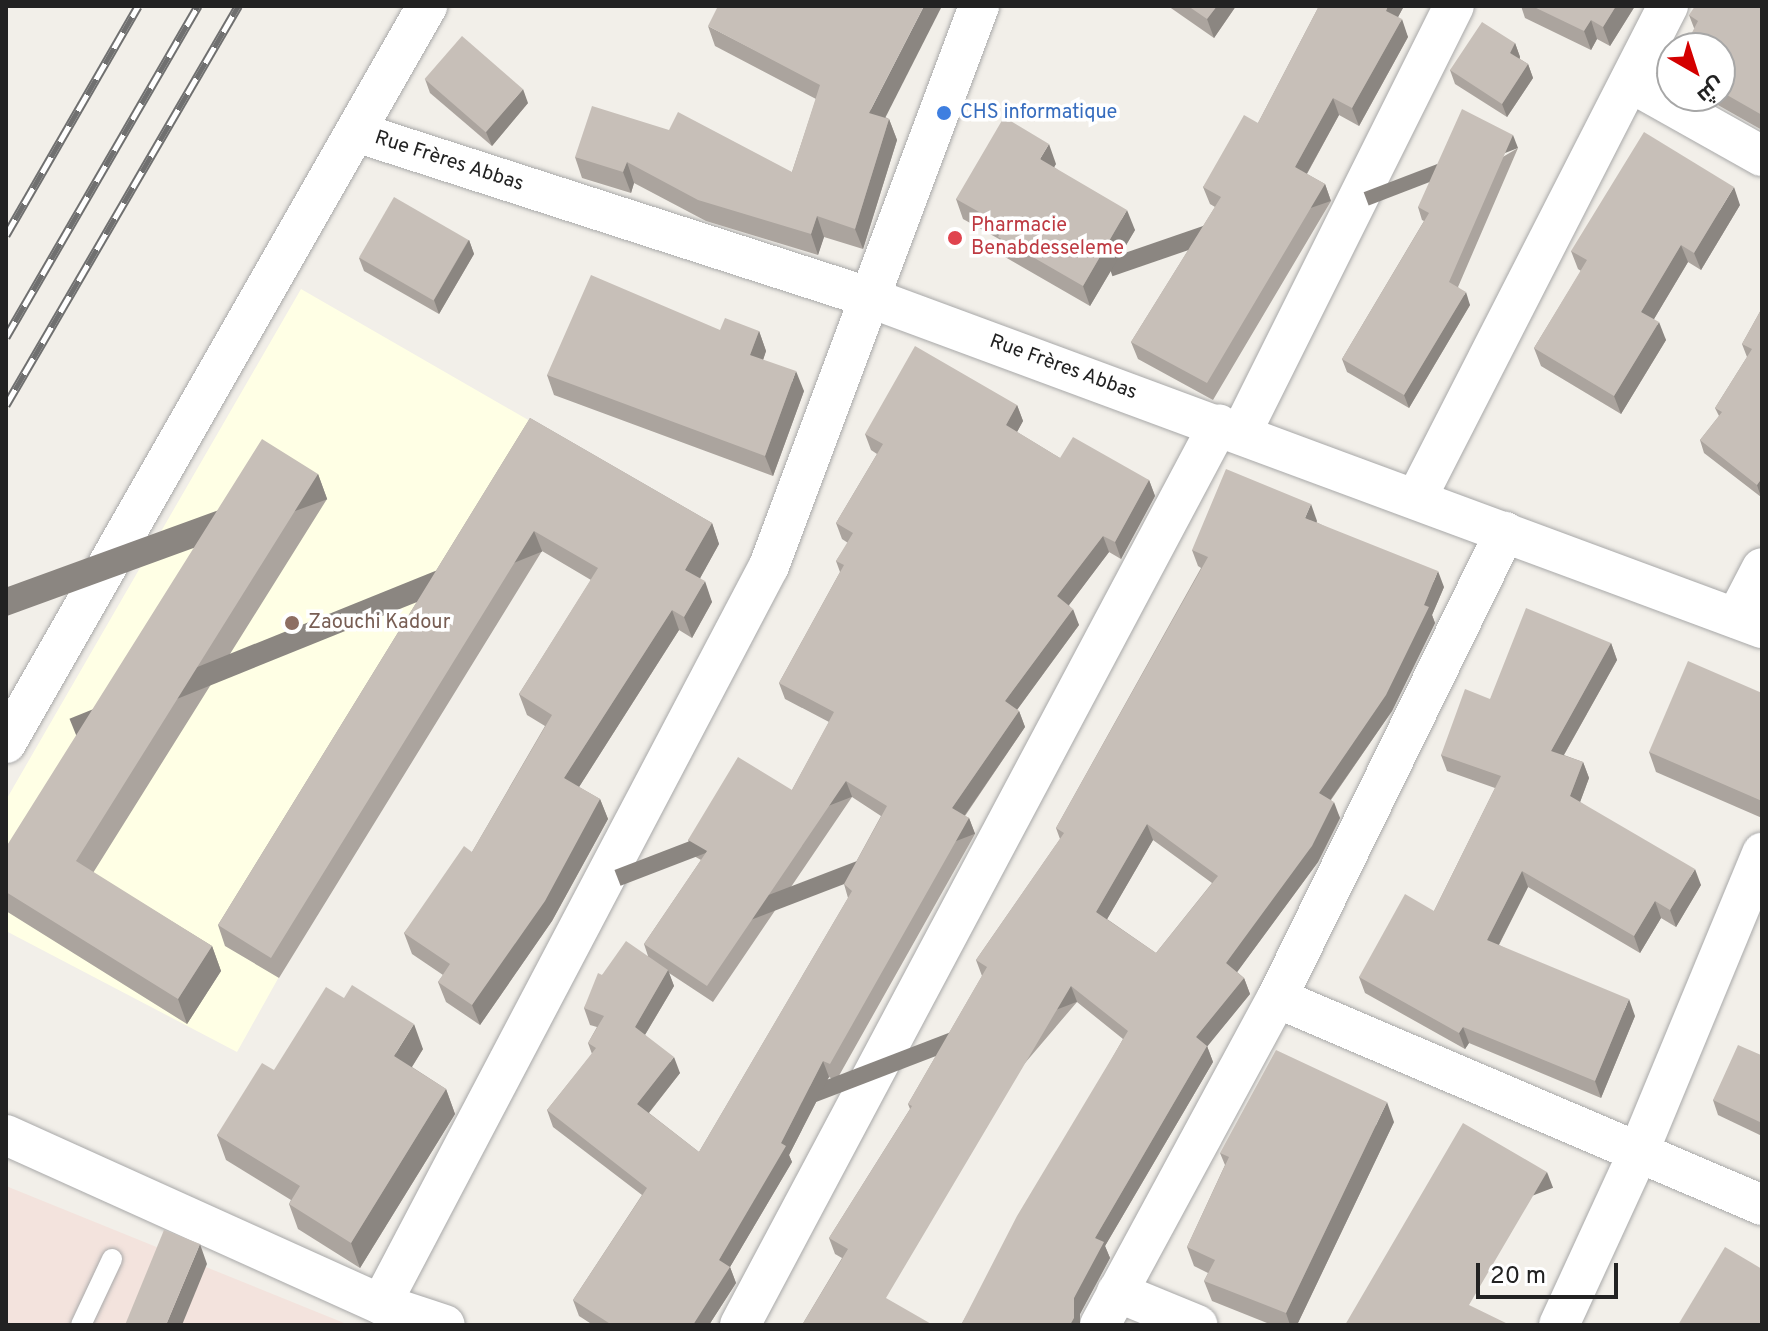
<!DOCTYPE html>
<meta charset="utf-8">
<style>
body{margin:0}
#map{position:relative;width:1768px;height:1331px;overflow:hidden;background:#f2efe9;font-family:Overpass,Cairo,sans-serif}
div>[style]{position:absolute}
.education>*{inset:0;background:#ffffe5}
.military>*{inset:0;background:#f3e3dd}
.roads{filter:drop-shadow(0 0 2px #a9a9a9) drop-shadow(0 0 2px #a9a9a9)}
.lane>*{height:20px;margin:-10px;padding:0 10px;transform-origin:10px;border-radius:10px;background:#fff}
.street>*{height:40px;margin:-20px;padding:0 20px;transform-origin:20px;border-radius:20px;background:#fff}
.rail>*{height:9px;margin-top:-4.5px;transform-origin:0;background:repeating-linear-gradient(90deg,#fff 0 18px,#707070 0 36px);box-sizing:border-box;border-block:2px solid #707070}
.wall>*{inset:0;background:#aba49e}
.shaded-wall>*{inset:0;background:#8b8681;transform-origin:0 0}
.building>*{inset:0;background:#c7bfb8;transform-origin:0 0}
.dots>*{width:22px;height:22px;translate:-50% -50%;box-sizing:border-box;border:4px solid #fff;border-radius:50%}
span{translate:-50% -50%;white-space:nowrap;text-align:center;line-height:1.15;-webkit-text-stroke:7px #fff;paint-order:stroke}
.shop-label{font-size:20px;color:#366cbe}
.left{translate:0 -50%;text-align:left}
.street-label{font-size:20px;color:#222}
.health-label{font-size:20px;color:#be3a42}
.education-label{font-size:20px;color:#785e54}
.frame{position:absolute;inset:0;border:8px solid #222;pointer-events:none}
.north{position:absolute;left:1656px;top:32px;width:80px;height:80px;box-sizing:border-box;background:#fff;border:2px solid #a7a7a7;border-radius:50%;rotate:141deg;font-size:22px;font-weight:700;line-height:32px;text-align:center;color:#222}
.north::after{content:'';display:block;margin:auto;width:28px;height:36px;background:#d40000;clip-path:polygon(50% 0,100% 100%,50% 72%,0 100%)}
.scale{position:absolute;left:1476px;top:1263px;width:142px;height:36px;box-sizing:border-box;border:4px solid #222;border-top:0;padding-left:10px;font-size:24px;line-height:28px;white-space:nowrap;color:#222;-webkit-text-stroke:6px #fff;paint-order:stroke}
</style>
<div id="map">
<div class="education">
<div style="clip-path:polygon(301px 289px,575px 447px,237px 1052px,6px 931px,6px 800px)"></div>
</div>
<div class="military">
<div style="clip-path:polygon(6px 1186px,349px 1325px,6px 1325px)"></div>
</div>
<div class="roads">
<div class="lane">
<div style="left:81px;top:1325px;width:73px;rotate:-64.8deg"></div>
</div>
<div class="street">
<div style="left:1630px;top:82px;width:151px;rotate:29.3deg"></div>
<div style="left:356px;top:132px;width:538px;rotate:17.86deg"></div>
<div style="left:868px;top:297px;width:953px;rotate:20.32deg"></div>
<div style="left:1241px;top:433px;width:477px;rotate:-63.5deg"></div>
<div style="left:1416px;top:499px;width:554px;rotate:-62.93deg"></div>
<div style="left:1736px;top:618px;width:56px;rotate:-62.5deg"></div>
<div style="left:6px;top:743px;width:849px;rotate:-60.26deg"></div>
<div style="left:1277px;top:998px;width:527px;rotate:23.11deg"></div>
<div style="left:6px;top:1135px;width:411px;rotate:24.3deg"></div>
<div style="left:381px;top:1304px;width:67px;rotate:18.2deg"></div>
<div style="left:1117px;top:1292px;width:87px;rotate:22.4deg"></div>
<div style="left:381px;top:1304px;width:834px;rotate:-62.27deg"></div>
<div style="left:769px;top:566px;width:598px;rotate:-69.44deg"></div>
<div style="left:740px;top:1325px;width:1020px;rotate:-62deg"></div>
<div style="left:1100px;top:1325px;width:372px;rotate:-61.6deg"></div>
<div style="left:1277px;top:998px;width:519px;rotate:-63.93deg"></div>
<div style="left:1559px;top:1325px;width:189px;rotate:-65.3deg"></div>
<div style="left:1638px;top:1153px;width:325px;rotate:-67.5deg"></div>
</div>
</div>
<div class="rail">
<div style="left:6px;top:235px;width:264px;rotate:-60deg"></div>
<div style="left:6px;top:337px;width:383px;rotate:-59.9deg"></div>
<div style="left:6px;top:405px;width:462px;rotate:-59.8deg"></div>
</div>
<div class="wall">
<div style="clip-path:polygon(1168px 6px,1236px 6px,1214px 38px)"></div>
<div style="clip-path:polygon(1319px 6px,1404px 6px,1398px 17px,1408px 37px,1359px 126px,1339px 115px,1307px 174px,1325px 184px,1331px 201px,1213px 400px,1138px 359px,1131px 342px,1215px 207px,1210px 204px,1203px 187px,1258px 123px)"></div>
<div style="clip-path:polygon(1521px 6px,1635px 6px,1610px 46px,1597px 39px,1591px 50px,1525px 18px)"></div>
<div style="clip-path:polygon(1762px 6px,1762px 130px,1702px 96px,1720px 96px,1720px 48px,1694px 28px,1689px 15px)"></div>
<div style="clip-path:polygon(708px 26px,889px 119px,897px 140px,863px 249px,824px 237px,818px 255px,706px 221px,634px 183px,631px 193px,582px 178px,575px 157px,792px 172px,816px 99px,715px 46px)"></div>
<div style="clip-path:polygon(1515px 43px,1520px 57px,1520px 59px,1528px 64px,1533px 78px,1507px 117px,1455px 84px,1450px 70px)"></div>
<div style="clip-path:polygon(425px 79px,528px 103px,492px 146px,430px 93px)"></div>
<div style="clip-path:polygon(1518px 148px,1458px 287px,1470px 305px,1409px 408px,1347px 372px,1342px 359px,1424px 221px,1422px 220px,1418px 207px)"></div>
<div style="clip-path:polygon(1056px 164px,1054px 167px,1135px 230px,1090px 306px,1005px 257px,999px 239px,963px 219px,956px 199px)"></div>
<div style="clip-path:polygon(1740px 205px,1701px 270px,1688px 262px,1654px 319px,1666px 340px,1621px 414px,1541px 366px,1534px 348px,1581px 271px,1578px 269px,1571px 251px)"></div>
<div style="clip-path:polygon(469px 240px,474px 254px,439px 314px,364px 271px,359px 258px)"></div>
<div style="clip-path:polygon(1762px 308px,1762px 496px,1761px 497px,1704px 453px,1700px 440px,1719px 416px,1715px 408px,1747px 357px,1742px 344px)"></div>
<div style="clip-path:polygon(720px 330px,759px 331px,766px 351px,763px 360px,804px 391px,773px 476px,554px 395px,547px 375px)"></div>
<div style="clip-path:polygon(evenodd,1017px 405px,1023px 421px,1017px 432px,1060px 458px,1149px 480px,1155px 496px,1121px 559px,1109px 552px,1069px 605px,1079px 625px,1017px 710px,1019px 711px,1025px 727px,965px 816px,969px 818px,975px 834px,836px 1081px,829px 1077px,789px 1155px,792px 1162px,730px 1267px,736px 1283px,709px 1325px,593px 1325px,579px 1316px,573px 1300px,642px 1195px,553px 1127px,547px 1110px,592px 1054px,588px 1043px,597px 1027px,590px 1025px,584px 1008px,602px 975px,648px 956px,644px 944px,701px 860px,694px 856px,688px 840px,792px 790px,829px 722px,785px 699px,779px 683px,840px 572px,836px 561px,848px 543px,842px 539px,836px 523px,877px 454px,871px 450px,865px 434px,1017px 405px,852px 797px,881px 816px,844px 884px,848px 898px,699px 1152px,649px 1113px,680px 1073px,645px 1035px,674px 986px,669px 973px,713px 1002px,852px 797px)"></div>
<div style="clip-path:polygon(530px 418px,712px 523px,719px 544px,700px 578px,712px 602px,692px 638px,679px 630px,579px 787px,600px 799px,608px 819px,552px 921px,480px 1025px,446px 1002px,438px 982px,443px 975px,412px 954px,404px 933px,472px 852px,545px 726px,527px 715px,519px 694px,591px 580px,542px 551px,279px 978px,225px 946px,218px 925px)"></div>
<div style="clip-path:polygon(318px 474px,327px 499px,93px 873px,212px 946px,221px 971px,187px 1024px,6px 911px,6px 847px)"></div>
<div style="clip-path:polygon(evenodd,1317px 521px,1316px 522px,1444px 587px,1432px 615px,1435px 623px,1392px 711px,1331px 800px,1340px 818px,1318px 862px,1237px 972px,1244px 978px,1250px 994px,1207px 1046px,1213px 1062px,1105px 1246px,1110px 1258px,1080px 1314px,961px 1325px,1123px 1039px,1077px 1002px,802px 1325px,842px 1258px,835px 1254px,829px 1238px,910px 1109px,908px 1104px,982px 976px,976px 960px,1060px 839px,1056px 828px,1201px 568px,1198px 566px,1192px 550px,1317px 521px,1153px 840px,1212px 883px,1156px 953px,1107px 919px,1153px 840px)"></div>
<div style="clip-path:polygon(1611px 643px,1617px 660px,1564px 755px,1583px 762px,1589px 778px,1580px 802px,1701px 885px,1676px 927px,1661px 918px,1640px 953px,1528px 887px,1499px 945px,1635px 1016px,1601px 1098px,1469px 1043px,1465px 1049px,1365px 993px,1359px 977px,1434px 911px,1495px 788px,1447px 771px,1441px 755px,1490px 699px)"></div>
<div style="clip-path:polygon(1762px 693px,1762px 818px,1656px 772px,1649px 752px)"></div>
<div style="clip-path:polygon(423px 1049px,412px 1067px,446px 1089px,455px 1114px,360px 1268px,298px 1229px,289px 1204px,291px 1200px,226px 1160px,217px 1135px,274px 1070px)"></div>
<div style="clip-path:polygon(1762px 1054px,1762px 1136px,1718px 1115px,1713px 1100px)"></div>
<div style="clip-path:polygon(1394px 1122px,1297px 1325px,1272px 1325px,1212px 1301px,1204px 1281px,1208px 1273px,1194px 1266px,1187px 1247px,1225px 1165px,1220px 1153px)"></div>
</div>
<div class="shaded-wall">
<div style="clip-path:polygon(924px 6px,942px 6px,877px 134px,869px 113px)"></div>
<div style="clip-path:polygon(1217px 6px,1236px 6px,1214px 38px,1207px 19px)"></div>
<div style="clip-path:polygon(1388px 6px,1404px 6px,1392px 28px,1386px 11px)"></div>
<div style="clip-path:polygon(1616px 6px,1635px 6px,1610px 46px,1603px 27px)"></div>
<div style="clip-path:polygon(1402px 19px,1408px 37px,1359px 126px,1352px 108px)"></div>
<div style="clip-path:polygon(1591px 20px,1597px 39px,1591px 50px,1584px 31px)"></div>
<div style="clip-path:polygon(1515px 43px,1520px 57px,1515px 67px,1510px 53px)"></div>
<div style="clip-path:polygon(1528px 64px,1533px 78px,1507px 117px,1502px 104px)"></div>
<div style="clip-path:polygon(523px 89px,528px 103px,492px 146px,486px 132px)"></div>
<div style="clip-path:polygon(1333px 98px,1339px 115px,1301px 184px,1295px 167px)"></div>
<div style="clip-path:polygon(889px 119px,897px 140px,863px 249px,855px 229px)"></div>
<div style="left:1513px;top:135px;width:14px;height:160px;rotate:69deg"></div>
<div style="clip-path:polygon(1049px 144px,1056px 164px,1047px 179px,1040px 159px)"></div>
<div style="clip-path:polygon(627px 162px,634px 183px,631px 193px,623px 172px)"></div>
<div style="left:1325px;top:184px;width:18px;height:231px;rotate:71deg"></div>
<div style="clip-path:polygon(1734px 187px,1740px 205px,1701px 270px,1694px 253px)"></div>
<div style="clip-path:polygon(1127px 210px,1135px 230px,1090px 306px,1083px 286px)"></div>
<div style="clip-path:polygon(817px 216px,824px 237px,818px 255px,811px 234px)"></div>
<div style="clip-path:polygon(469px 240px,474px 254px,439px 314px,434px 300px)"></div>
<div style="clip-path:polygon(1681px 245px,1688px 262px,1648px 329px,1641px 312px)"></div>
<div style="clip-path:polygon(1466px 292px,1470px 305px,1409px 408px,1404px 395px)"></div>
<div style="clip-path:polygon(1659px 322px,1666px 340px,1621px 414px,1614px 396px)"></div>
<div style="clip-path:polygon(759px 331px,766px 351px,758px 375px,750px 355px)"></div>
<div style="clip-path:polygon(796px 371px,804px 391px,773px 476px,765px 456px)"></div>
<div style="clip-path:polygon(1017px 405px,1023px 421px,1012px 441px,1006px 425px)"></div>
<div style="left:318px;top:474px;width:27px;height:456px;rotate:70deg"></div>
<div style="clip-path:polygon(1762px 478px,1762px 496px,1761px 497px,1757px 485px)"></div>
<div style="clip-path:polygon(1149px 480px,1155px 496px,1121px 559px,1115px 542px)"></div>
<div style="clip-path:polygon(1311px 504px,1317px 521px,1311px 534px,1305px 518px)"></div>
<div style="clip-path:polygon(712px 523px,719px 544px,693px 591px,685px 570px)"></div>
<div style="left:534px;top:531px;width:22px;height:501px;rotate:68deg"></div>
<div style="clip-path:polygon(1103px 536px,1109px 552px,1063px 613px,1057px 596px)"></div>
<div style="clip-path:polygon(1438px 571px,1444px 587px,1432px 615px,1435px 623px,1392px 711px,1324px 809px,1319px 793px,1424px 605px)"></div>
<div style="clip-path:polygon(705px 581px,712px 602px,692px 638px,684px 617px)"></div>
<div style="clip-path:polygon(1073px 609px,1079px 625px,1011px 718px,1005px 701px)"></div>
<div style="clip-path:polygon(672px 610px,679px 630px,572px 798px,564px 778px)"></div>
<div style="clip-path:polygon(1611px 643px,1617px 660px,1557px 767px,1551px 751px)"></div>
<div style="clip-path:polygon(1019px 711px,1025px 727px,958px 825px,952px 808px)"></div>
<div style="clip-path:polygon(1583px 762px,1589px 778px,1576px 813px,1570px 796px)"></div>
<div style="left:846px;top:781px;width:17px;height:248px;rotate:69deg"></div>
<div style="clip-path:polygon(600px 799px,608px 819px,552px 921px,480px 1025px,472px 1005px)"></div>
<div style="clip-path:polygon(1334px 802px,1340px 818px,1318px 862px,1232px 979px,1226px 963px)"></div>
<div style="left:969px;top:818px;width:17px;height:283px;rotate:69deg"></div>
<div style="clip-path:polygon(1147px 824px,1153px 840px,1102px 928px,1096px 912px)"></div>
<div style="clip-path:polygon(1695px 869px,1701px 885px,1676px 927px,1670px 910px)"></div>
<div style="clip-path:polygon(1522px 871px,1528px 887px,1493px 956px,1487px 940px)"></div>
<div style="clip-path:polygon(1655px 901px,1661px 918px,1640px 953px,1634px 936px)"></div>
<div style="clip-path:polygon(212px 946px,221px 971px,187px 1024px,178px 999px)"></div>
<div style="clip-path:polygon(668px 970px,674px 986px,640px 1043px,635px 1027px)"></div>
<div style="clip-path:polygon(1244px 978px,1250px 994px,1202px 1053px,1196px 1037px)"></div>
<div style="left:1071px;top:986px;width:17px;height:363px;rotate:69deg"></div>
<div style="clip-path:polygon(1629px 999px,1635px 1016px,1601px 1098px,1595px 1081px)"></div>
<div style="clip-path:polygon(414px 1024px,423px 1049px,403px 1081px,394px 1056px)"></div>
<div style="clip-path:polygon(1463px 1027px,1469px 1043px,1465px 1049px,1459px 1033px)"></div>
<div style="clip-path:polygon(1207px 1046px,1213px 1062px,1105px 1246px,1110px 1258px,1080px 1314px,1080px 1325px,1070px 1325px,1074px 1298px,1095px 1238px)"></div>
<div style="clip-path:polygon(674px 1057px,680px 1073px,643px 1120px,637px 1104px)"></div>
<div style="clip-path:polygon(823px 1061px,829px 1077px,789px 1155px,792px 1162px,730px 1267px,736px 1283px,709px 1325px,693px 1325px,719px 1260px,781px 1143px)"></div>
<div style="clip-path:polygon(446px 1089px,455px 1114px,360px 1268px,351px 1243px)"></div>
<div style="clip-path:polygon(1387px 1102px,1394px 1122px,1297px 1325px,1290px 1325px,1286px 1313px)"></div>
<div style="left:1547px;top:1172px;width:17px;height:154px;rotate:69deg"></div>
<div style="clip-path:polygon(200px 1244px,207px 1264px,182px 1325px,166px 1325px)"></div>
</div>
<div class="building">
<div style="clip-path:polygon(718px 6px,924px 6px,869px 113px,889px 119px,855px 229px,817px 216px,811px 234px,698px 200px,627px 162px,623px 172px,575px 157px,592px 106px,669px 130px,678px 112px,792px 172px,820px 85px,708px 26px)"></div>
<div style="clip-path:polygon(1188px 6px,1217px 6px,1207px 19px)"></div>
<div style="clip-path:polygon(1319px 6px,1388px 6px,1386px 11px,1402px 19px,1352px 108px,1333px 98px,1295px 167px,1325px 184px,1207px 383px,1131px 342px,1221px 197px,1203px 187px,1244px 115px,1258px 123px)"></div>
<div style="clip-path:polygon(1532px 6px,1616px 6px,1603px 27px,1591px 20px,1584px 31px)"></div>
<div style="clip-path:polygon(1695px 6px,1762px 6px,1762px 115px,1720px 91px,1720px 48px,1684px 48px,1698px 21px,1689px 15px)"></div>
<div style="clip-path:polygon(1482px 22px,1515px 43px,1510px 53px,1528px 64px,1502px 104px,1450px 70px)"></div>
<div style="left:462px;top:36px;width:81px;height:57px;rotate:41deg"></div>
<div style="clip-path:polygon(1462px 109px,1513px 135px,1449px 282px,1466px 292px,1404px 395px,1342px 359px,1429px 213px,1418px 207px)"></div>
<div style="clip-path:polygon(1004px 117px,1049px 144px,1040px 159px,1127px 210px,1083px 286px,998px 237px,1004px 226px,956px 199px)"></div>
<div style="clip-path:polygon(1644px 132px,1734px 187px,1694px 253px,1681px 245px,1641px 312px,1659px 322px,1614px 396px,1534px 348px,1587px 260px,1571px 251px)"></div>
<div style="left:394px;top:197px;width:86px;height:70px;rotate:30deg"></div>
<div style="clip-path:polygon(591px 275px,720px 330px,725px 318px,759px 331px,750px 355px,796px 371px,765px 456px,547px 375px)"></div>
<div style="clip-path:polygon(1762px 308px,1762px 478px,1757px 485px,1700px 440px,1722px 412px,1715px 408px,1752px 349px,1742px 344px)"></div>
<div style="clip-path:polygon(915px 346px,1017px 405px,1006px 425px,1060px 458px,1073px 437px,1149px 480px,1115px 542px,1103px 536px,1057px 596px,1073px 609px,1005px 701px,1019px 711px,952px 808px,969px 818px,830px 1064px,823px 1061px,781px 1143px,786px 1146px,719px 1260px,730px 1267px,693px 1325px,612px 1325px,573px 1300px,647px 1188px,547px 1110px,596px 1048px,588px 1043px,604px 1016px,584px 1008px,598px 973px,602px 975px,626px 941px,668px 970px,635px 1027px,674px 1057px,637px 1104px,699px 1152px,852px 891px,844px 884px,887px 806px,846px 781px,707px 986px,644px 944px,707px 851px,688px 840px,738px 757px,792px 790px,834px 712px,779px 683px,844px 565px,836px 561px,853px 533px,836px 523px,883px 444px,865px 434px)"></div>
<div style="clip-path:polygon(530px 418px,712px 523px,685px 570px,705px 581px,684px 617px,672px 610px,564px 778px,600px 799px,545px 901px,472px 1005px,438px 982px,450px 964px,404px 933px,464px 846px,472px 852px,552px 715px,519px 694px,598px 568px,534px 531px,271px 958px,218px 925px)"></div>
<div style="clip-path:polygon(262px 439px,318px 474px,76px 861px,212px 946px,178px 999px,6px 892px,6px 847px)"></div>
<div style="clip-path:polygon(evenodd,1226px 469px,1311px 504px,1305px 518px,1438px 571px,1424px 605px,1429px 607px,1386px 695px,1319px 793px,1334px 802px,1312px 846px,1226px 963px,1244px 978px,1196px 1037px,1207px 1046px,1095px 1238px,1104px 1242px,1074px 1298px,1074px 1318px,1070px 1325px,961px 1325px,1017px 1216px,1128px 1031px,1071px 986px,886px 1298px,933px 1325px,802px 1325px,848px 1249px,829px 1238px,912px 1106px,908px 1104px,987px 967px,976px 960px,1064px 833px,1056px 828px,1208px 557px,1192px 550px,1226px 469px,1147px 824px,1218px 876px,1156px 953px,1096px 912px,1147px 824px)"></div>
<div style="clip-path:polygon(1526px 608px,1611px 643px,1551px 751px,1583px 762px,1570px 796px,1695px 869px,1670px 910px,1655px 901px,1634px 936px,1522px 871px,1487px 940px,1629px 999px,1595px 1081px,1463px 1027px,1459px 1033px,1359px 977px,1405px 894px,1434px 911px,1501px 776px,1441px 755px,1465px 689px,1490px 699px)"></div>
<div style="clip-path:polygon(1688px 661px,1762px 693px,1762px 801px,1649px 752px)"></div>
<div style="clip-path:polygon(352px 985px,414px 1024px,394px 1056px,446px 1089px,351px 1243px,289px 1204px,300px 1186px,217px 1135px,262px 1063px,274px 1070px,326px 987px,344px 998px)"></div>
<div style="clip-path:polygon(1738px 1045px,1761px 1055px,1762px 1054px,1762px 1123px,1713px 1100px)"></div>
<div style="clip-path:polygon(1276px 1050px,1387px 1102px,1286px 1313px,1204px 1281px,1215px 1260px,1187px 1247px,1229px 1157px,1220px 1153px)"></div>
<div style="clip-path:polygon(1463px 1123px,1547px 1172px,1469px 1305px,1510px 1325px,1345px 1325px)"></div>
<div style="clip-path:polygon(164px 1230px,200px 1244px,166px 1325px,125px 1325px)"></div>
<div style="clip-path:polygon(1725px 1247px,1762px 1269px,1762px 1325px,1678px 1325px)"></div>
</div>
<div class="dots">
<div style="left:944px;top:113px;background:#3f7fe0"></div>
<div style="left:955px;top:238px;background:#e0444e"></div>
<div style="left:292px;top:623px;background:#8d6e63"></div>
</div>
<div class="shop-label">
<span class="left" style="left:960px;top:113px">CHS informatique</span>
</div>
<div class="street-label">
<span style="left:449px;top:162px;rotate:18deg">Rue Frères Abbas</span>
<span style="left:1063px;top:368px;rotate:20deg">Rue Frères Abbas</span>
</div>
<div class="health-label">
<span class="left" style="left:971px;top:238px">Pharmacie<br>Benabdesseleme</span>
</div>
<div class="education-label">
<span class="left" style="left:308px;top:623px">Zaouchi Kadour</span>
</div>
<div class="frame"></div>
<div class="north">ش</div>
<div class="scale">20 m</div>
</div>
